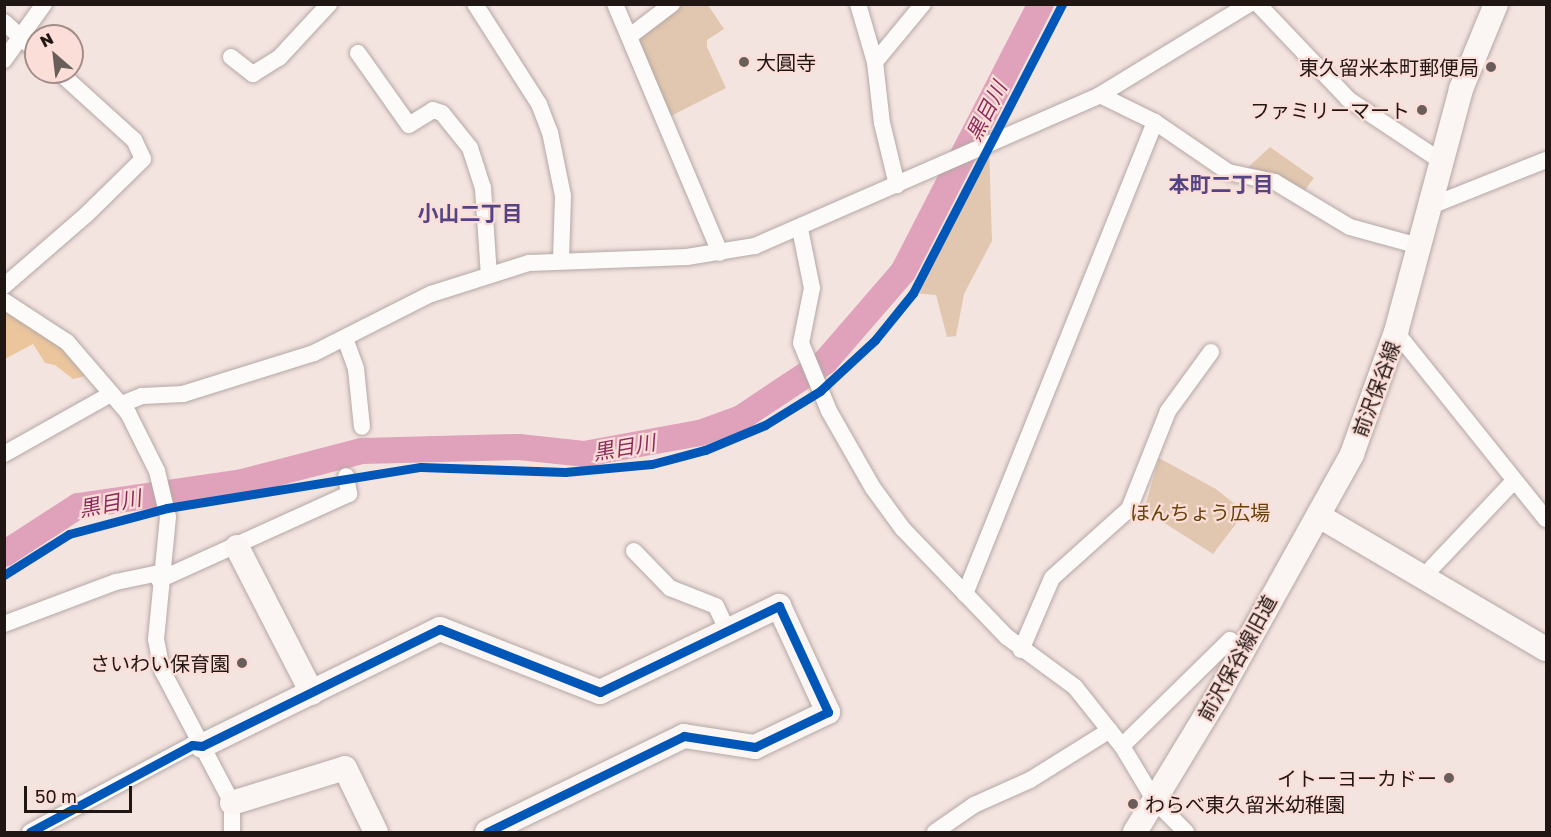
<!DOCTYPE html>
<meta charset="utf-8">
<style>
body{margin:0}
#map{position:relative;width:1551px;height:837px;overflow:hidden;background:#f4e4e0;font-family:"Golos Text","Noto Sans JP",sans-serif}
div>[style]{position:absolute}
.green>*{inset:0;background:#e1c7af}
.forest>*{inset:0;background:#ebc59c}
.river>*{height:26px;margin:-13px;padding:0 13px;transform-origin:13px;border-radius:13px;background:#dfa2ba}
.roads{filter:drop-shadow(0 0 2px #b4a8a5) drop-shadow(0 0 2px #b4a8a5)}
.street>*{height:16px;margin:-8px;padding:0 8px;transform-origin:8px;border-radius:8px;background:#fdfbfa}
.secondary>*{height:24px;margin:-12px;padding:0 12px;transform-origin:12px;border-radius:12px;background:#fbf6f4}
.cycleway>*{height:9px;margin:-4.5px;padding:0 4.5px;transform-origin:4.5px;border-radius:4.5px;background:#0057b8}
.dots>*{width:16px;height:16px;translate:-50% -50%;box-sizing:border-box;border:3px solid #fcded8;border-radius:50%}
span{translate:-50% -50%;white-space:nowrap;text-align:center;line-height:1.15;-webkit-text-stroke:4.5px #fcded8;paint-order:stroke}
.poi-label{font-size:20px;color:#201614}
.left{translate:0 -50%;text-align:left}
.right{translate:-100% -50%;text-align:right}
.street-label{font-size:20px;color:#201614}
.park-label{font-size:20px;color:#654106}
.water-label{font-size:21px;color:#8b2b5d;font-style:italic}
.neighbourhood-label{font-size:21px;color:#534583;font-weight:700}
.frame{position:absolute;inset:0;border:6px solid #201614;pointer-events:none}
.north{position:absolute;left:24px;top:24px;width:60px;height:60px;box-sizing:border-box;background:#fcded8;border:2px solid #a48e8a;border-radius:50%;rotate:332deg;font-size:16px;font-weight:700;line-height:24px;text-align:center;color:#201614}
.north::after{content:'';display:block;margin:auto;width:21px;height:27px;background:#6a5e5b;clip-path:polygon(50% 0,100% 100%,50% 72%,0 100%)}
.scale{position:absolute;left:24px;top:786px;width:108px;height:27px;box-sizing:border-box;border:3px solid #201614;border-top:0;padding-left:8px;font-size:18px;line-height:21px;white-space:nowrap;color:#201614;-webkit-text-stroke:4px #fcded8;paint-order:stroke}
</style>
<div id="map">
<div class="green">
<div style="clip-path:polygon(677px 5px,708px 5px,724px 29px,707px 40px,707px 47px,726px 88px,667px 118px,637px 41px)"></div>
<div style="clip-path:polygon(989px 146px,992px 241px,964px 294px,956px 336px,947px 337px,936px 295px,913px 293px)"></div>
<div style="clip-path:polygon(1270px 147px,1314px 178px,1302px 194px,1243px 172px)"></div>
<div style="clip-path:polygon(1159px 458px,1216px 489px,1245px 512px,1213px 554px,1144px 510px)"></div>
</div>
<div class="forest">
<div style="clip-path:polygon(5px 309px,64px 346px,89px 375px,73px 379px,55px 365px,45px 363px,33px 344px,5px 359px)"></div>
</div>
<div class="river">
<div style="left:4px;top:554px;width:88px;rotate:-33deg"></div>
<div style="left:78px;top:506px;width:166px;rotate:-8.3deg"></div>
<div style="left:242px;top:482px;width:124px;rotate:-14.5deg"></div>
<div style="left:362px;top:451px;width:157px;rotate:-1.5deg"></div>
<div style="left:519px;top:447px;width:65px;rotate:6.1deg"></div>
<div style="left:584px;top:454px;width:118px;rotate:-10.3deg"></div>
<div style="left:700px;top:433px;width:44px;rotate:-20.1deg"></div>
<div style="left:741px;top:418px;width:101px;rotate:-33.7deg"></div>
<div style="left:825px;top:362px;width:119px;rotate:-49.1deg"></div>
<div style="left:903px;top:272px;width:301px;rotate:-62.8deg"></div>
</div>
<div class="roads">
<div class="street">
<div style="left:475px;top:4px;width:119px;rotate:57.4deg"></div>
<div style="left:539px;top:104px;width:30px;rotate:69deg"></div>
<div style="left:550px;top:132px;width:65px;rotate:78.5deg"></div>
<div style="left:563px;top:196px;width:63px;rotate:91.8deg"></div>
<div style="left:615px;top:4px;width:270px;rotate:67.1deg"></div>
<div style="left:858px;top:4px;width:60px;rotate:73.7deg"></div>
<div style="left:875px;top:62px;width:61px;rotate:83.5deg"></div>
<div style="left:882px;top:123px;width:64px;rotate:76.4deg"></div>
<div style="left:1258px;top:4px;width:131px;rotate:46.5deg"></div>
<div style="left:1348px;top:99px;width:112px;rotate:33.7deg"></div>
<div style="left:4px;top:22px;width:43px;rotate:42.2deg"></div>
<div style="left:630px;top:36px;width:53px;rotate:-37.3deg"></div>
<div style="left:358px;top:53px;width:88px;rotate:54.7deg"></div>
<div style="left:409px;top:125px;width:28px;rotate:-32deg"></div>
<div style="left:433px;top:110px;width:9px;rotate:18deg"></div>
<div style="left:442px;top:113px;width:45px;rotate:51.3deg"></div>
<div style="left:470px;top:148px;width:42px;rotate:72deg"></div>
<div style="left:483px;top:188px;width:87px;rotate:86.1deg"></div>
<div style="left:231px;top:57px;width:28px;rotate:38deg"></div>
<div style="left:253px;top:74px;width:31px;rotate:-32deg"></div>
<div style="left:279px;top:58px;width:74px;rotate:-47.2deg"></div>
<div style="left:4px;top:60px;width:69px;rotate:-54.5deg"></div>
<div style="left:875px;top:62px;width:75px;rotate:-50.4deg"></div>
<div style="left:1100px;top:95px;width:61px;rotate:26.1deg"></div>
<div style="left:1155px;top:122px;width:88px;rotate:34.4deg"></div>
<div style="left:1228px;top:172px;width:48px;rotate:12deg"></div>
<div style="left:1275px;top:182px;width:87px;rotate:31deg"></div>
<div style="left:1350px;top:227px;width:72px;rotate:15.4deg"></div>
<div style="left:1428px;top:207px;width:127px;rotate:-21.7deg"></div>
<div style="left:800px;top:229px;width:60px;rotate:78.5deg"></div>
<div style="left:812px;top:288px;width:56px;rotate:101.3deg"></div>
<div style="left:801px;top:343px;width:74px;rotate:67.6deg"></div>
<div style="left:829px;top:411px;width:89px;rotate:60.3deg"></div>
<div style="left:873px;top:488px;width:51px;rotate:53.8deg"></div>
<div style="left:903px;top:529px;width:150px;rotate:46.1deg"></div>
<div style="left:1007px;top:637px;width:84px;rotate:36.3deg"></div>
<div style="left:1075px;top:687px;width:75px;rotate:51.5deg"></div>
<div style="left:1122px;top:746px;width:64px;rotate:59deg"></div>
<div style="left:1155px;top:801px;width:44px;rotate:45deg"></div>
<div style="left:4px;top:286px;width:108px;rotate:-40.9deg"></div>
<div style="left:86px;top:215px;width:80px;rotate:-44.5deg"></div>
<div style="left:143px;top:159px;width:21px;rotate:-115deg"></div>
<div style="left:134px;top:140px;width:101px;rotate:-137.8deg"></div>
<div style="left:4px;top:301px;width:75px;rotate:33.1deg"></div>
<div style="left:67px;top:342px;width:94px;rotate:49.3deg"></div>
<div style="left:128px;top:413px;width:65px;rotate:63.4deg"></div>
<div style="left:157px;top:471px;width:47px;rotate:76.6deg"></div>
<div style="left:168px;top:517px;width:123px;rotate:95.6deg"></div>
<div style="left:156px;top:639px;width:32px;rotate:79deg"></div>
<div style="left:162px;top:670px;width:150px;rotate:62.2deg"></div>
<div style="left:232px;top:803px;width:29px;rotate:90deg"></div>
<div style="left:1396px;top:332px;width:240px;rotate:51.3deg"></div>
<div style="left:346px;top:341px;width:30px;rotate:70deg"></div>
<div style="left:356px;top:369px;width:58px;rotate:84.1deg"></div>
<div style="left:122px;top:404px;width:22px;rotate:-22deg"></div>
<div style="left:142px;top:396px;width:41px;rotate:-2.8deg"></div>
<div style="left:183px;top:394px;width:137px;rotate:-17.4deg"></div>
<div style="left:314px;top:353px;width:131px;rotate:-26.8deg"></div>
<div style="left:431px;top:294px;width:103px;rotate:-17.6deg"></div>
<div style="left:529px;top:263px;width:158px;rotate:-2.2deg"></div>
<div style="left:687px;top:257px;width:69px;rotate:-9.2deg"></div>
<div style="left:755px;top:246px;width:377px;rotate:-23.6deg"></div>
<div style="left:1100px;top:95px;width:175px;rotate:-31.4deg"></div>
<div style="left:4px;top:454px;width:123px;rotate:-29.3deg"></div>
<div style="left:634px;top:551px;width:52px;rotate:45.8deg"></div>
<div style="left:670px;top:588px;width:49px;rotate:21.4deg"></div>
<div style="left:716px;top:606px;width:26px;rotate:65deg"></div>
<div style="left:1425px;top:575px;width:129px;rotate:-46.6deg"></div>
<div style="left:159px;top:580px;width:209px;rotate:-24.4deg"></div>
<div style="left:349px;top:494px;width:18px;rotate:-99deg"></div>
<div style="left:965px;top:594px;width:509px;rotate:-68.07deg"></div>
<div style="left:4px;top:624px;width:120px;rotate:-20.6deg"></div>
<div style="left:116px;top:582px;width:44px;rotate:-11.8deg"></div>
<div style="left:1021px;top:650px;width:78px;rotate:-66.7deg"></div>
<div style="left:1052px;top:578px;width:103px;rotate:-41.9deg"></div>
<div style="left:1129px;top:509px;width:105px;rotate:-68.3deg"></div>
<div style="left:1168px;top:411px;width:73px;rotate:-53.9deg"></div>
<div style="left:1122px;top:746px;width:151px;rotate:-44.5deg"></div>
<div style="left:1230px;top:640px;width:15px;rotate:37deg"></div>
<div style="left:30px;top:832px;width:184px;rotate:-28.2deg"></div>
<div style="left:192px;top:745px;width:10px;rotate:6deg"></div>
<div style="left:935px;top:832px;width:47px;rotate:-34.7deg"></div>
<div style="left:974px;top:805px;width:61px;rotate:-24.1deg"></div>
<div style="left:1030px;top:780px;width:94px;rotate:-32deg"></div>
</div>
<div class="secondary">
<div style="left:1319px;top:516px;width:263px;rotate:30.4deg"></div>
<div style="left:237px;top:547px;width:164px;rotate:62.8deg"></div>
<div style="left:202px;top:746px;width:265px;rotate:-26.2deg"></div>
<div style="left:440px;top:629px;width:172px;rotate:21.5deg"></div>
<div style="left:600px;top:692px;width:199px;rotate:-25.7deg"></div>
<div style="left:779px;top:606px;width:117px;rotate:65.2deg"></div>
<div style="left:828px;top:712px;width:81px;rotate:154.4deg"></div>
<div style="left:755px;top:747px;width:72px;rotate:-171.2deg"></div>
<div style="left:684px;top:736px;width:219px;rotate:154deg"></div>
<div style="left:232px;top:803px;width:118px;rotate:-17.2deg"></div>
<div style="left:345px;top:768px;width:71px;rotate:64.2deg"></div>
<div style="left:1135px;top:832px;width:158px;rotate:-58.7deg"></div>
<div style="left:1217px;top:697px;width:278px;rotate:-60.9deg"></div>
<div style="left:1352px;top:454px;width:130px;rotate:-70.2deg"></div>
<div style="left:1396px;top:332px;width:252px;rotate:-75deg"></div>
<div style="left:1461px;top:89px;width:92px;rotate:-67.6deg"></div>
</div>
</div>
<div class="cycleway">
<div style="left:4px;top:575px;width:77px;rotate:-32.2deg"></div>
<div style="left:69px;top:534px;width:101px;rotate:-14.9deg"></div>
<div style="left:167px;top:508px;width:257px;rotate:-9.2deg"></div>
<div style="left:421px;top:467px;width:144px;rotate:2deg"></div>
<div style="left:565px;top:472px;width:87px;rotate:-5.3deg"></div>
<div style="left:652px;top:464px;width:55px;rotate:-14.8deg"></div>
<div style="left:705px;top:450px;width:65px;rotate:-22.6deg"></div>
<div style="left:765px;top:425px;width:65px;rotate:-31.7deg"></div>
<div style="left:820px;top:391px;width:75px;rotate:-42.8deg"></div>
<div style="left:875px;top:340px;width:60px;rotate:-51deg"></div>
<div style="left:913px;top:293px;width:325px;rotate:-62.7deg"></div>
<div style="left:30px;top:832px;width:184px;rotate:-28.2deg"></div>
<div style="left:192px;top:745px;width:10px;rotate:6deg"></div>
<div style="left:202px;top:746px;width:265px;rotate:-26.2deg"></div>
<div style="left:440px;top:629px;width:172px;rotate:21.5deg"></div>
<div style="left:600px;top:692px;width:199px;rotate:-25.7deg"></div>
<div style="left:779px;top:606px;width:117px;rotate:65.2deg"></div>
<div style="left:828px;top:712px;width:81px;rotate:154.4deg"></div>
<div style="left:755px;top:747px;width:72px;rotate:-171.2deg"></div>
<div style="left:684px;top:736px;width:219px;rotate:154deg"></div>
</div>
<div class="dots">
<div style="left:744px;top:62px;background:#6a5e5b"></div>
<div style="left:1491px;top:67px;background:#6a5e5b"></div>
<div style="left:1422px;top:110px;background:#6a5e5b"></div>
<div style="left:242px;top:663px;background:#6a5e5b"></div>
<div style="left:1449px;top:778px;background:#6a5e5b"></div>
<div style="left:1133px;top:804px;background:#6a5e5b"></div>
</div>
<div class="poi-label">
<span class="left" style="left:756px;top:62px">大圓寺</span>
<span class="right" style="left:1479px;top:67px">東久留米本町郵便局</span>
<span class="right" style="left:1410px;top:110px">ファミリーマート</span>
<span class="right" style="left:230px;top:663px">さいわい保育園</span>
<span class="right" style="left:1437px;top:778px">イトーヨーカドー</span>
<span class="left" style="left:1145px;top:804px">わらべ東久留米幼稚園</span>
</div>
<div class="street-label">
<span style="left:1376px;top:389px;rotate:-70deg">前沢保谷線</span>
<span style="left:1237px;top:658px;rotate:-61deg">前沢保谷線旧道</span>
</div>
<div class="park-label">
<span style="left:1200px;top:512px">ほんちょう広場</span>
</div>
<div class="water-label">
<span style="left:986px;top:111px;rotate:-63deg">黒目川</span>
<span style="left:624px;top:447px;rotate:-10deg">黒目川</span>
<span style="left:110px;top:503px;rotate:-11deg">黒目川</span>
</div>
<div class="neighbourhood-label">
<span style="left:1221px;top:184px">本町二丁目</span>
<span style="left:470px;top:213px">小山二丁目</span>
</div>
<div class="frame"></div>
<div class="north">N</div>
<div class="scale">50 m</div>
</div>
